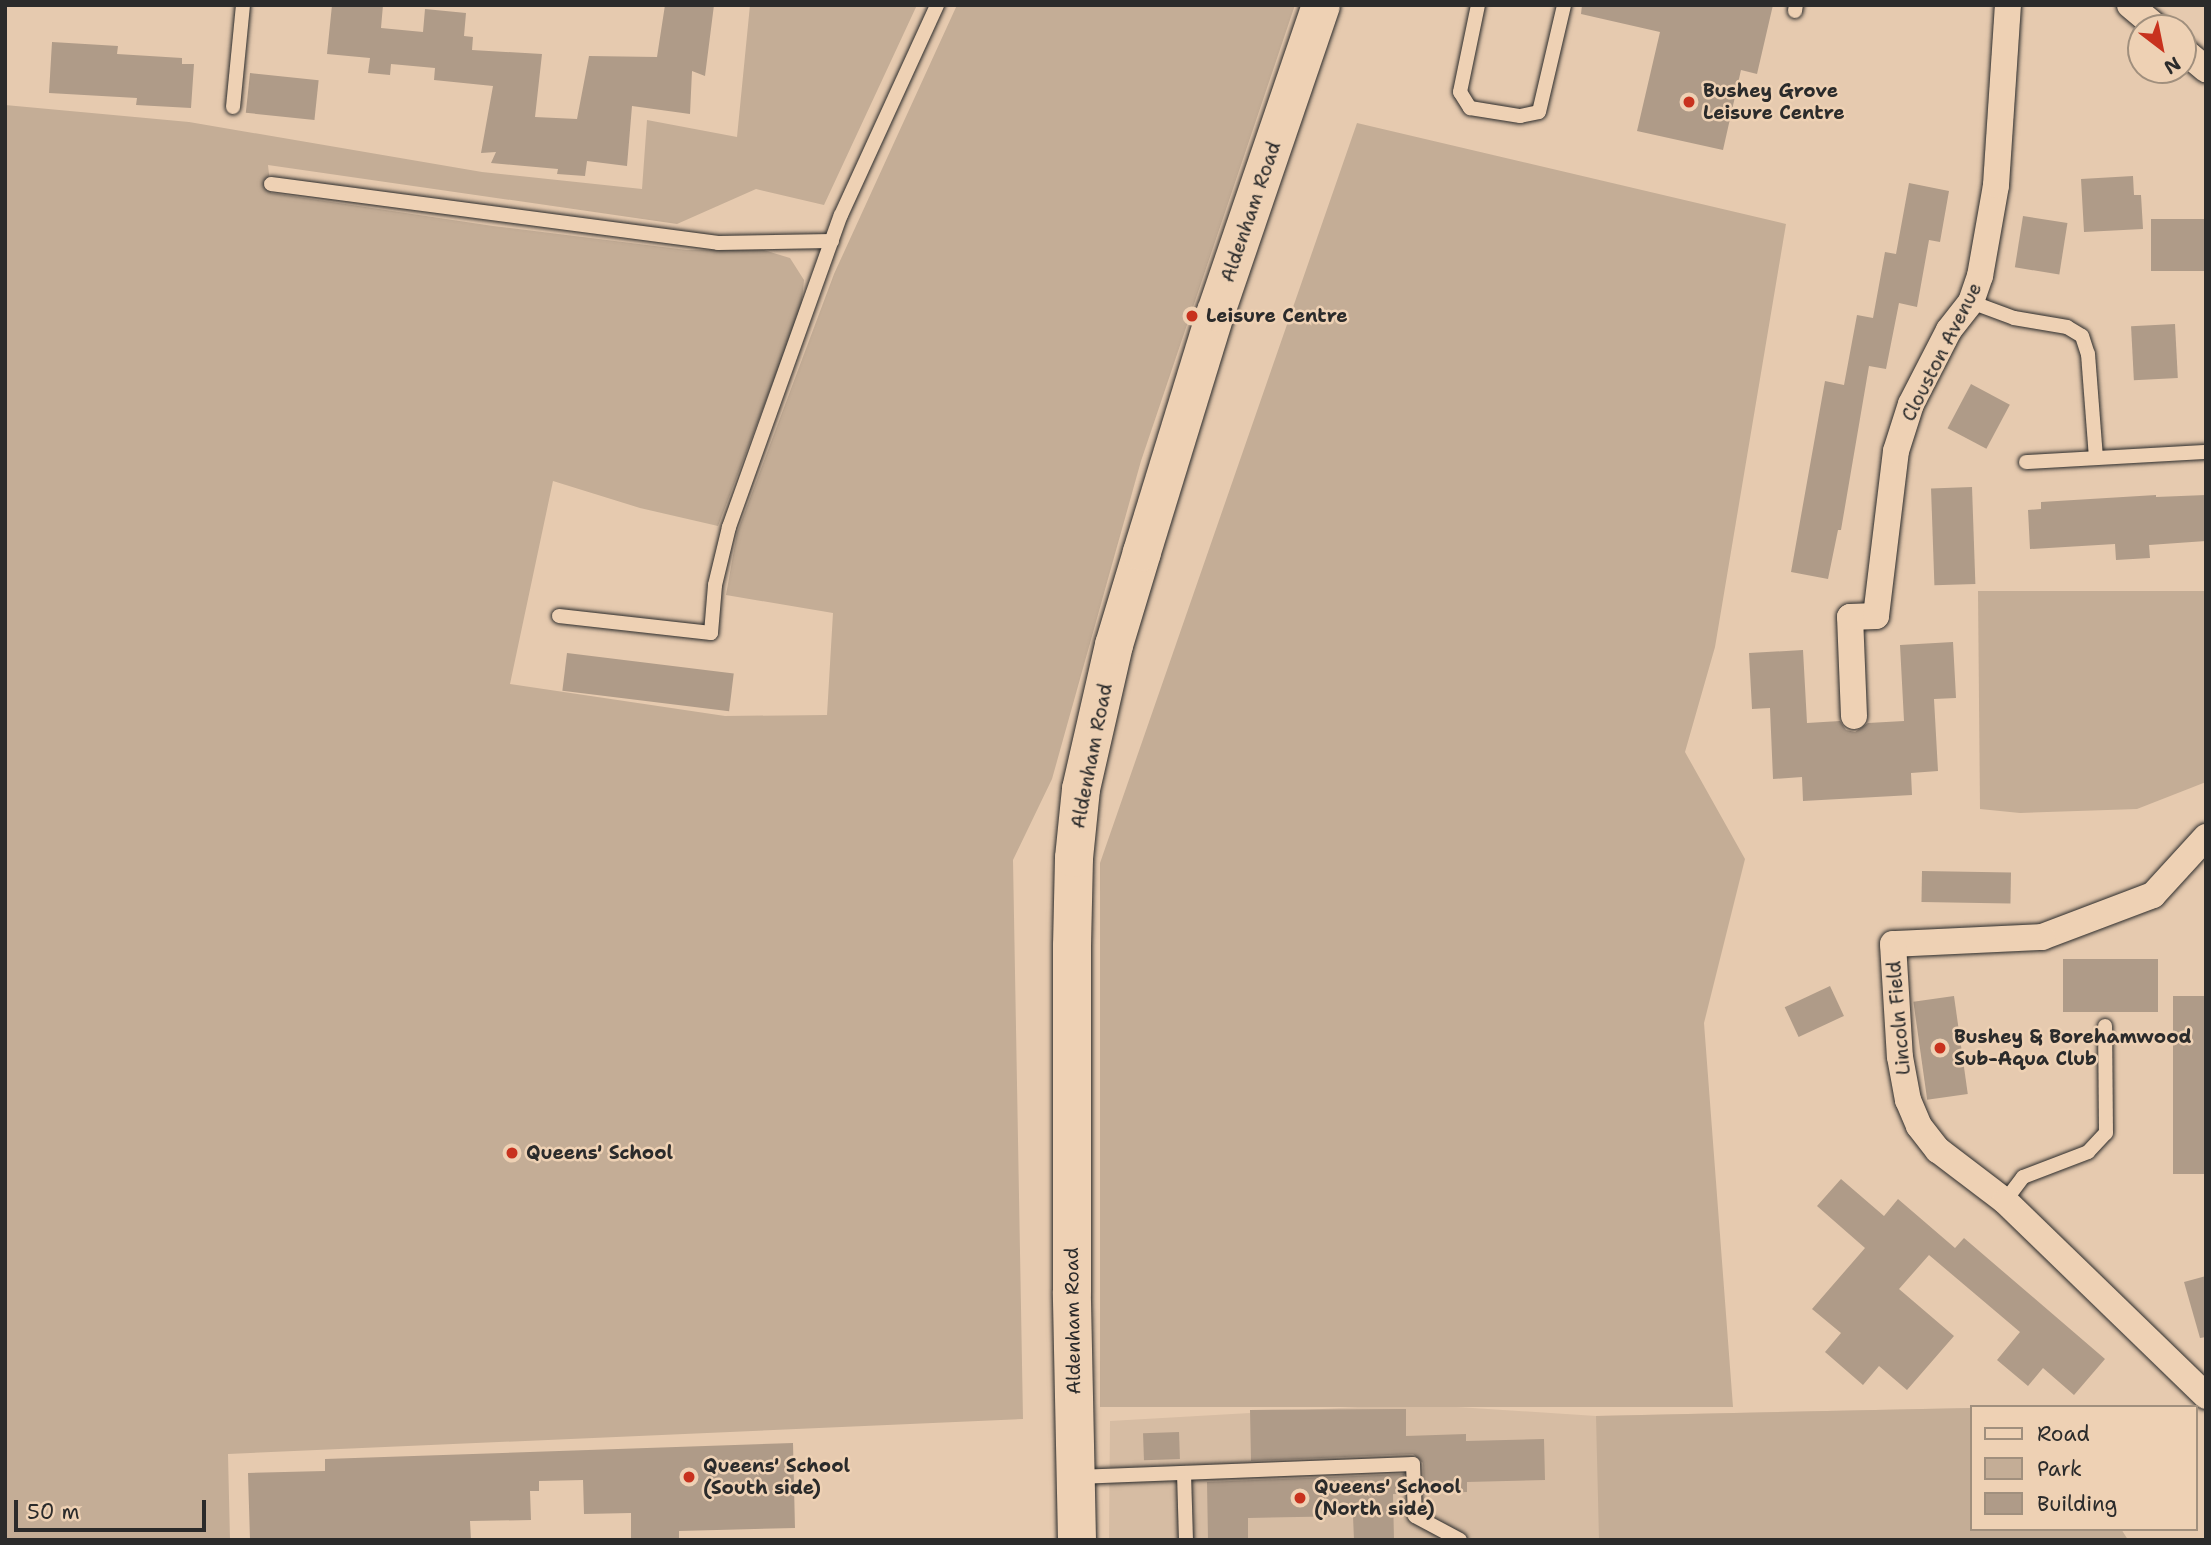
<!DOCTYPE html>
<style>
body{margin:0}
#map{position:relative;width:2211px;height:1545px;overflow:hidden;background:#e6caaf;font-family:"Shantell Sans",sans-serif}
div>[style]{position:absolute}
.built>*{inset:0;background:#d6bca3}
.green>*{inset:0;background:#c4ad96}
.building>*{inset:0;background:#af9b88;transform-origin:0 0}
.roads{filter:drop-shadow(0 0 2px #2b2b2b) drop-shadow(0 0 2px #2b2b2b)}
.lane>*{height:14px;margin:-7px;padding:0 7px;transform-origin:7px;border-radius:7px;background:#eed1b4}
.street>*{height:26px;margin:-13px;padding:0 13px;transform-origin:13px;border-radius:13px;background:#eed1b4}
.secondary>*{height:38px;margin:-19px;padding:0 19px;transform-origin:19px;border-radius:19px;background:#eed1b4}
.dots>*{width:19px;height:19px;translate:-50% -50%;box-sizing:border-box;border:4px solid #eed1b4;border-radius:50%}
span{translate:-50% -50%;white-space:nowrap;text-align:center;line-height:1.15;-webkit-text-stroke:5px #eed1b4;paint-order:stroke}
.poi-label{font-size:19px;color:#2b2b2b;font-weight:700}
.left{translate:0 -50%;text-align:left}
.street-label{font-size:19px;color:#2b2b2b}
.frame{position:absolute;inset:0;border:7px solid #2b2b2b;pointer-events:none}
.legend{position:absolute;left:1970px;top:1405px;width:228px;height:126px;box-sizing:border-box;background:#eed1b4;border:2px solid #a08f7d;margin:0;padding:9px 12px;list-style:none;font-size:21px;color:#2b2b2b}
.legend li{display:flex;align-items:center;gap:14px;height:35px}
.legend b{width:35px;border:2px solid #a08f7d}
.north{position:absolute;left:2127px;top:14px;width:70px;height:70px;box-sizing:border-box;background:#eed1b4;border:2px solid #a08f7d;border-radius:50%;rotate:148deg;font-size:19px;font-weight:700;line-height:28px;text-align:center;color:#2b2b2b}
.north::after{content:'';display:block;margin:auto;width:24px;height:32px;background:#c8321e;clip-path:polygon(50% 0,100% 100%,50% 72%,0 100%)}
.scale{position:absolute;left:14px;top:1500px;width:192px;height:32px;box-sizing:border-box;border:4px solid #2b2b2b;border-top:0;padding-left:9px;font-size:21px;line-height:24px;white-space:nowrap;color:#2b2b2b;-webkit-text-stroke:5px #eed1b4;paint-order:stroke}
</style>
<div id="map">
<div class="built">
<div style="clip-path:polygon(1411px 1404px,1596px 1416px,1971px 1408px,1971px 1529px,2121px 1529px,2128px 1540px,1109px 1540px,1110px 1421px)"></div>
</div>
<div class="green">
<div style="clip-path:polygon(750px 5px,917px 5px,824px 205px,756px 189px,677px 224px,268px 165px,271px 193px,493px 226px,687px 250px,760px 249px,790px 258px,804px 280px,801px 309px,718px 526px,640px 508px,553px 481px,510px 684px,725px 716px,827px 715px,833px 613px,726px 595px,737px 533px,834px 274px,957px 5px,1295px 5px,1141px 461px,1052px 779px,1013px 860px,1023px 1419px,228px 1454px,230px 1540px,5px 1540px,5px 105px,189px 122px,482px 172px,642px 189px,647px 120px,737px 137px)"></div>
<div style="clip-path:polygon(1357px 123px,1786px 224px,1715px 647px,1685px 752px,1745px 859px,1704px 1023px,1733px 1407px,1100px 1407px,1100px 863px)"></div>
<div style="clip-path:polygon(1978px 591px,2206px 591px,2206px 782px,2137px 809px,2020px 813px,1980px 809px)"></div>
<div style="clip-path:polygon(1971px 1408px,1971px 1529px,2121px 1529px,2128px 1540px,1599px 1540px,1596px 1416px)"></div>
</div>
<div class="building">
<div style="clip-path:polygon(332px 5px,383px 5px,381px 28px,423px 32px,425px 9px,466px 13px,464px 36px,473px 37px,472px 50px,542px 54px,535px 117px,577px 119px,589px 56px,657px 57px,665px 5px,714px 5px,705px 76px,692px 71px,690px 114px,632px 106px,627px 166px,587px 161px,585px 176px,557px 174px,558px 169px,491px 163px,496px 152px,481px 153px,493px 86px,434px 80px,435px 68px,391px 64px,390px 75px,368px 73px,370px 58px,327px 54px)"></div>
<div style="clip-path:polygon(1582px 5px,1773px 5px,1757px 74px,1741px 70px,1723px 150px,1637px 131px,1660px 32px,1581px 14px)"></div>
<div style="clip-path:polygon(52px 42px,118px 46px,117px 54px,182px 58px,182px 64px,194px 64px,191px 108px,136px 105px,137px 98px,49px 93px)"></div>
<div style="left:250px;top:73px;width:69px;height:40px;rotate:6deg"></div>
<div style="clip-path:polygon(2133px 176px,2134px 195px,2141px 195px,2143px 229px,2084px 232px,2081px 179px)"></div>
<div style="clip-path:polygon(1909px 183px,1949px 191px,1940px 242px,1929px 240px,1917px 307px,1899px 303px,1886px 369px,1869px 366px,1841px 530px,1838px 530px,1828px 579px,1791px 572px,1825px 381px,1844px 385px,1857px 315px,1873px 318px,1885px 252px,1896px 254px)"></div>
<div style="left:2023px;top:216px;width:45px;height:52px;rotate:9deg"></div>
<div style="left:2206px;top:219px;width:52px;height:55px;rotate:90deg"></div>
<div style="left:2175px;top:324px;width:54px;height:44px;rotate:87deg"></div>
<div style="left:1971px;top:384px;width:44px;height:50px;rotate:28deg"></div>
<div style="left:1972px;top:487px;width:97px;height:41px;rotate:88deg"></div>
<div style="clip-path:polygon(2156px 495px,2156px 497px,2206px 495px,2206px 541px,2149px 545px,2150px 558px,2116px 560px,2115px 544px,2030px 549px,2028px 510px,2041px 509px,2041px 502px)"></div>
<div style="clip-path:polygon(1953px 642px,1956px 698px,1934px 699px,1938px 771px,1911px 773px,1912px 795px,1803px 801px,1802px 777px,1773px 779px,1770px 708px,1752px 709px,1749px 653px,1803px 650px,1807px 723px,1840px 721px,1846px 730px,1855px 732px,1868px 723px,1904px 721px,1900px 645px)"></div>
<div style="left:567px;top:653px;width:168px;height:38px;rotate:7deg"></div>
<div style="left:1922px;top:871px;width:89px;height:31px;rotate:1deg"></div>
<div style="left:2158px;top:959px;width:53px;height:95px;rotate:90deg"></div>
<div style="left:1830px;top:986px;width:33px;height:50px;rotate:65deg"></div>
<div style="left:1954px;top:996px;width:99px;height:41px;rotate:82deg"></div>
<div style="left:2173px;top:996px;width:33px;height:178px"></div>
<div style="clip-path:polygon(1841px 1179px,1884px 1216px,1898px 1199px,1955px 1248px,1964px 1238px,2105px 1359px,2074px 1395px,2043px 1368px,2028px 1386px,1997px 1360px,2020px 1332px,1929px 1255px,1899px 1289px,1954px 1336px,1907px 1390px,1879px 1366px,1863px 1385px,1825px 1352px,1841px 1333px,1812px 1309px,1865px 1248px,1817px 1206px)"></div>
<div style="clip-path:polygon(2206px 1276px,2206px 1337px,2200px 1338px,2184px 1282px)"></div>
<div style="clip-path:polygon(1406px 1409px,1406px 1436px,1466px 1434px,1466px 1441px,1544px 1439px,1545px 1480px,1467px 1482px,1467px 1492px,1424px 1493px,1423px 1463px,1413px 1454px,1251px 1461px,1250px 1410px)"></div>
<div style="left:1179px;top:1432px;width:27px;height:36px;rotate:88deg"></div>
<div style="clip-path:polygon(793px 1443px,795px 1528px,679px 1531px,679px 1540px,631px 1540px,631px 1513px,584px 1514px,583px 1480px,539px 1481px,539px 1491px,530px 1491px,531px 1520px,470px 1521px,471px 1540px,250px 1540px,248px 1473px,325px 1471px,325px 1459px)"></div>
<div style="clip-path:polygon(1404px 1474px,1405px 1494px,1393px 1494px,1394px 1540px,1354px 1540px,1353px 1516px,1248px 1518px,1248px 1540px,1208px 1540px,1207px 1482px)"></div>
</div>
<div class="roads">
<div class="lane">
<div style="left:1478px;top:5px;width:89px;rotate:101.7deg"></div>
<div style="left:1460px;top:92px;width:19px;rotate:58deg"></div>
<div style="left:1470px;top:108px;width:51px;rotate:9.1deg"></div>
<div style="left:1520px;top:116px;width:19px;rotate:-12deg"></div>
<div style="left:1539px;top:112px;width:110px;rotate:-76.8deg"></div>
<div style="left:1795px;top:11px;width:6px;rotate:-81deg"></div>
<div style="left:233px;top:107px;width:102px;rotate:-84.4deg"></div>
<div style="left:271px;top:184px;width:451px;rotate:7.5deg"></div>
<div style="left:718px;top:243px;width:114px;rotate:-1deg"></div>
<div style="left:1971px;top:302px;width:46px;rotate:20.4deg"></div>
<div style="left:2014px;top:318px;width:54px;rotate:9.6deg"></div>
<div style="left:2067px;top:327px;width:17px;rotate:31deg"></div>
<div style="left:2082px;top:336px;width:19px;rotate:72deg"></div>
<div style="left:2088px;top:354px;width:104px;rotate:85.6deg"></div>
<div style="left:2026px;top:462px;width:180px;rotate:-3.2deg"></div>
<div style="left:559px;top:616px;width:153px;rotate:6.4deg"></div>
<div style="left:711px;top:633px;width:48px;rotate:-85.2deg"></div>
<div style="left:715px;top:585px;width:60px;rotate:-76.4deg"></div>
<div style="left:729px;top:527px;width:331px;rotate:-70.3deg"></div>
<div style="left:841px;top:215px;width:231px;rotate:-65.4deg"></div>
<div style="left:2005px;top:1201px;width:30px;rotate:-53deg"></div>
<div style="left:2023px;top:1177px;width:70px;rotate:-21deg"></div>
<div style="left:2088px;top:1152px;width:26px;rotate:-47deg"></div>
<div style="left:2106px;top:1133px;width:107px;rotate:-90.5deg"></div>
<div style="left:1184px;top:1473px;width:67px;rotate:88.3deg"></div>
<div style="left:1077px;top:1477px;width:336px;rotate:-2.2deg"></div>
<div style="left:1413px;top:1464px;width:52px;rotate:87.8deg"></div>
<div style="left:1415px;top:1516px;width:51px;rotate:28.1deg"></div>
</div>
<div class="street">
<div style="left:2130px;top:5px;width:35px;rotate:40deg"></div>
<div style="left:2183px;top:50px;width:30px;rotate:40deg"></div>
<div style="left:1854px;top:716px;width:99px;rotate:-92.3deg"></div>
<div style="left:1850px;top:617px;width:26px;rotate:-2deg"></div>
<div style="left:1876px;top:616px;width:166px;rotate:-83.1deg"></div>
<div style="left:1896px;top:451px;width:49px;rotate:-72.3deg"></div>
<div style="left:1911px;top:404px;width:83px;rotate:-62.8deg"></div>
<div style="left:1949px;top:330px;width:36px;rotate:-52deg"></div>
<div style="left:1971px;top:302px;width:28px;rotate:-71deg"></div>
<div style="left:1980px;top:276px;width:92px;rotate:-80deg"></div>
<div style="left:1996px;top:185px;width:180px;rotate:-86.2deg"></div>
<div style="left:2206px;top:837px;width:79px;rotate:132.4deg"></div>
<div style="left:2153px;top:895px;width:119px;rotate:159.3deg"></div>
<div style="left:2042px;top:937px;width:149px;rotate:177.3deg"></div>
<div style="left:1893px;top:944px;width:113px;rotate:86.5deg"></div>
<div style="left:1900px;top:1057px;width:44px;rotate:79.5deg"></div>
<div style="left:1908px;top:1100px;width:28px;rotate:67deg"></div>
<div style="left:1919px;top:1126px;width:31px;rotate:52deg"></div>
<div style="left:1938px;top:1150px;width:84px;rotate:37.3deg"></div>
<div style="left:2005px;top:1201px;width:280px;rotate:44.1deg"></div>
</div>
<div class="secondary">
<div style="left:1077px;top:1540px;width:248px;rotate:-91.2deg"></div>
<div style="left:1072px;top:1292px;width:346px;rotate:-90deg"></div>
<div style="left:1072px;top:946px;width:88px;rotate:-88.7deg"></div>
<div style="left:1074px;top:858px;width:69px;rotate:-84.2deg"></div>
<div style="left:1081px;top:789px;width:148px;rotate:-77.1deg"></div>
<div style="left:1114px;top:645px;width:97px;rotate:-73.2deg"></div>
<div style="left:1142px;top:552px;width:251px;rotate:-72.9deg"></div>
<div style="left:1216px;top:312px;width:324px;rotate:-71.1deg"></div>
</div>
</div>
<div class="dots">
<div style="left:1689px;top:102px;background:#c8321e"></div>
<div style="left:1192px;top:316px;background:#c8321e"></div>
<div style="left:1940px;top:1048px;background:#c8321e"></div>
<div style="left:512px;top:1153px;background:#c8321e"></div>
<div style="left:689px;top:1477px;background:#c8321e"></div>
<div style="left:1300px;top:1498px;background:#c8321e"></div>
</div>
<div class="poi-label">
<span class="left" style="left:1703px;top:102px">Bushey Grove<br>Leisure Centre</span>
<span class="left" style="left:1206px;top:316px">Leisure Centre</span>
<span class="left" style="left:1954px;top:1048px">Bushey &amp; Borehamwood<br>Sub-Aqua Club</span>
<span class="left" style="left:526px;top:1153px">Queens' School</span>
<span class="left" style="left:703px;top:1477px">Queens' School<br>(South side)</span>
<span class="left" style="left:1314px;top:1498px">Queens' School<br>(North side)</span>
</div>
<div class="street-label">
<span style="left:1251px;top:212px;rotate:-71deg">Aldenham Road</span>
<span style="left:1942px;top:352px;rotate:-63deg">Clouston Avenue</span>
<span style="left:1092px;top:756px;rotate:-79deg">Aldenham Road</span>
<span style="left:1899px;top:1018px;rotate:-95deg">Lincoln Field</span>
<span style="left:1073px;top:1321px;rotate:-91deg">Aldenham Road</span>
</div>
<div class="frame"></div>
<ul class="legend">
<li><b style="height:9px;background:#eed1b4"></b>Road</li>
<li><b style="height:19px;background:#c4ad96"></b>Park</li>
<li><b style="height:19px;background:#af9b88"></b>Building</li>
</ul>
<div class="north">N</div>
<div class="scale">50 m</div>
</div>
